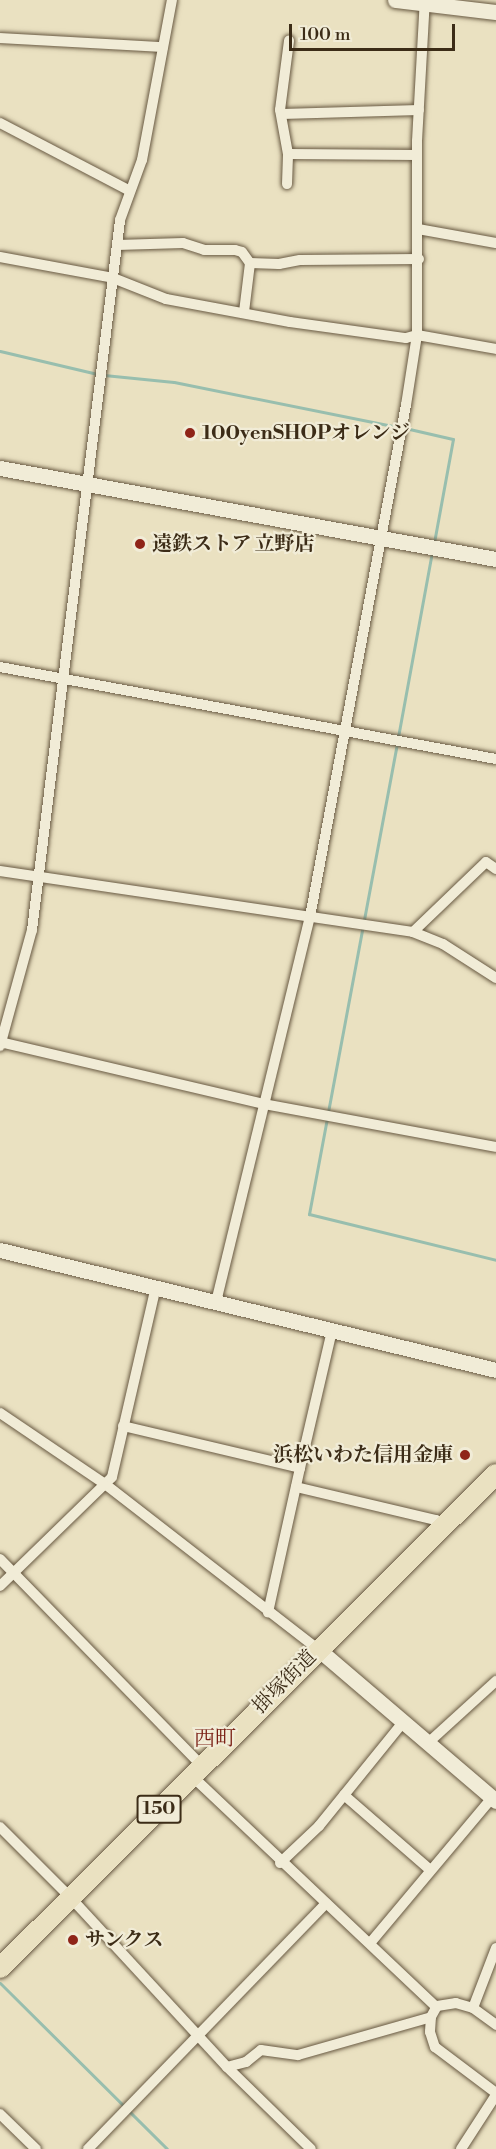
<!DOCTYPE html>
<meta charset="utf-8">
<style>
body{margin:0}
#map{position:relative;width:496px;height:2149px;overflow:hidden;background:#eae1c1;font-family:"Libre Bodoni","Noto Serif JP",serif}
div>[style]{position:absolute}
.stream>*{height:3px;margin:-1.5px;padding:0 1.5px;transform-origin:1.5px;border-radius:1.5px;background:#98beae}
.roads{filter:drop-shadow(0 0 2px #685942) drop-shadow(0 0 2px #685942)}
.street>*{height:10px;margin:-5px;padding:0 5px;transform-origin:5px;border-radius:5px;background:#f1ecd7}
.secondary>*{height:15px;margin:-7.5px;padding:0 7.5px;transform-origin:7.5px;border-radius:7.5px;background:#f1ecd7}
.highway>*{height:20px;margin:-10px;padding:0 10px;transform-origin:10px;border-radius:10px;background:#eae1c1}
.dots>*{width:16px;height:16px;translate:-50% -50%;box-sizing:border-box;border:3px solid #f1ecd7;border-radius:50%}
span{translate:-50% -50%;white-space:nowrap;text-align:center;line-height:1.15;-webkit-text-stroke:4.5px #f1ecd7;paint-order:stroke}
.shield-label span{padding:2px 4px;background:#f1ecd7;border:2px solid;border-radius:4px;-webkit-text-stroke-width:0}
.shield-label{font-size:18px;color:#3c2c17;font-weight:700}
.poi-label{font-size:20px;color:#3c2c17;font-weight:700}
.left{translate:0 -50%;text-align:left}
.right{translate:-100% -50%;text-align:right}
.street-label{font-size:20px;color:#3c2c17}
.neighbourhood-label{font-size:21px;color:#7a1f14}
.scale{position:absolute;left:289px;top:24px;width:166px;height:27px;box-sizing:border-box;border:3px solid #3c2c17;border-top:0;padding-left:8px;font-size:18px;line-height:21px;white-space:nowrap;color:#3c2c17;-webkit-text-stroke:4px #f1ecd7;paint-order:stroke}
</style>
<div id="map">
<div class="stream">
<div style="left:0;top:351px;width:100px;rotate:13.3deg"></div>
<div style="left:104px;top:375px;width:70px;rotate:5.7deg"></div>
<div style="left:174px;top:382px;width:228px;rotate:11.4deg"></div>
<div style="left:405px;top:428px;width:49px;rotate:12.9deg"></div>
<div style="left:453px;top:439px;width:106px;rotate:100.4deg"></div>
<div style="left:398px;top:737px;width:188px;rotate:-79.6deg"></div>
<div style="left:328px;top:1112px;width:374px;rotate:-79.4deg"></div>
<div style="left:327px;top:1118px;width:98px;rotate:100.6deg"></div>
<div style="left:309px;top:1214px;width:193px;rotate:13.8deg"></div>
<div style="left:0;top:1983px;width:235px;rotate:44.8deg"></div>
</div>
<div class="roads">
<div class="street">
<div style="left:0;top:38px;width:163px;rotate:3.2deg"></div>
<div style="left:282px;top:114px;width:137px;rotate:-1.7deg"></div>
<div style="left:0;top:123px;width:144px;rotate:27.6deg"></div>
<div style="left:288px;top:154px;width:129px;rotate:0.4deg"></div>
<div style="left:287px;top:184px;width:30px;rotate:-88deg"></div>
<div style="left:288px;top:154px;width:45px;rotate:-100.3deg"></div>
<div style="left:280px;top:110px;width:70px;rotate:-82.6deg"></div>
<div style="left:418px;top:229px;width:79px;rotate:10.2deg"></div>
<div style="left:117px;top:245px;width:66px;rotate:-1.7deg"></div>
<div style="left:183px;top:243px;width:22px;rotate:18deg"></div>
<div style="left:204px;top:250px;width:31px"></div>
<div style="left:235px;top:250px;width:7px;rotate:16deg"></div>
<div style="left:242px;top:252px;width:14px;rotate:54deg"></div>
<div style="left:250px;top:263px;width:29px;rotate:2deg"></div>
<div style="left:279px;top:264px;width:21px;rotate:-11deg"></div>
<div style="left:300px;top:260px;width:119px;rotate:-0.5deg"></div>
<div style="left:0;top:257px;width:115px;rotate:10.5deg"></div>
<div style="left:113px;top:278px;width:57px;rotate:21.6deg"></div>
<div style="left:166px;top:299px;width:126px;rotate:10.5deg"></div>
<div style="left:290px;top:322px;width:117px;rotate:7.9deg"></div>
<div style="left:406px;top:338px;width:11px;rotate:-15deg"></div>
<div style="left:417px;top:335px;width:80px;rotate:10deg"></div>
<div style="left:244px;top:312px;width:49px;rotate:-83deg"></div>
<div style="left:0;top:667px;width:504px;rotate:10.51deg"></div>
<div style="left:0;top:871px;width:417px;rotate:8.4deg"></div>
<div style="left:413px;top:932px;width:32px;rotate:22deg"></div>
<div style="left:443px;top:944px;width:63px;rotate:32.7deg"></div>
<div style="left:413px;top:932px;width:101px;rotate:-43.8deg"></div>
<div style="left:486px;top:862px;width:12px;rotate:35deg"></div>
<div style="left:0;top:1042px;width:271px;rotate:13.2deg"></div>
<div style="left:264px;top:1104px;width:236px;rotate:10.5deg"></div>
<div style="left:0;top:1046px;width:120px;rotate:-74.6deg"></div>
<div style="left:32px;top:930px;width:715px;rotate:-82.93deg"></div>
<div style="left:120px;top:220px;width:64px;rotate:-69.9deg"></div>
<div style="left:142px;top:160px;width:163px;rotate:-79.4deg"></div>
<div style="left:216px;top:1302px;width:396px;rotate:-76.3deg"></div>
<div style="left:310px;top:917px;width:521px;rotate:-79.38deg"></div>
<div style="left:406px;top:405px;width:71px;rotate:-81.1deg"></div>
<div style="left:417px;top:335px;width:194px;rotate:-90deg"></div>
<div style="left:417px;top:141px;width:141px;rotate:-86.8deg"></div>
<div style="left:0;top:1413px;width:127px;rotate:34.1deg"></div>
<div style="left:105px;top:1484px;width:269px;rotate:37.8deg"></div>
<div style="left:123px;top:1426px;width:182px;rotate:13.3deg"></div>
<div style="left:300px;top:1468px;width:148px;rotate:102.5deg"></div>
<div style="left:300px;top:1468px;width:142px;rotate:-76.9deg"></div>
<div style="left:296px;top:1487px;width:144px;rotate:13.3deg"></div>
<div style="left:436px;top:1520px;width:9px;rotate:49deg"></div>
<div style="left:0;top:1559px;width:289px;rotate:45.7deg"></div>
<div style="left:0;top:1586px;width:156px;rotate:-44.2deg"></div>
<div style="left:112px;top:1477px;width:195px;rotate:-77deg"></div>
<div style="left:429px;top:1742px;width:91px;rotate:-42.3deg"></div>
<div style="left:192px;top:1776px;width:336px;rotate:43.4deg"></div>
<div style="left:344px;top:1795px;width:113px;rotate:41deg"></div>
<div style="left:0;top:1827px;width:100px;rotate:45deg"></div>
<div style="left:71px;top:1898px;width:230px;rotate:47.3deg"></div>
<div style="left:227px;top:2067px;width:117px;rotate:44.3deg"></div>
<div style="left:280px;top:1863px;width:54px;rotate:-43.5deg"></div>
<div style="left:319px;top:1826px;width:135px;rotate:-51deg"></div>
<div style="left:371px;top:1942px;width:188px;rotate:-50deg"></div>
<div style="left:496px;top:1948px;width:64px;rotate:111deg"></div>
<div style="left:473px;top:2008px;width:18px;rotate:-164deg"></div>
<div style="left:456px;top:2003px;width:19px;rotate:171deg"></div>
<div style="left:437px;top:2006px;width:13px;rotate:119deg"></div>
<div style="left:431px;top:2017px;width:15px;rotate:94deg"></div>
<div style="left:430px;top:2032px;width:16px;rotate:72deg"></div>
<div style="left:435px;top:2047px;width:76px;rotate:37deg"></div>
<div style="left:473px;top:2008px;width:29px;rotate:36deg"></div>
<div style="left:227px;top:2067px;width:20px;rotate:-15deg"></div>
<div style="left:246px;top:2062px;width:19px;rotate:-39deg"></div>
<div style="left:261px;top:2050px;width:37px;rotate:8deg"></div>
<div style="left:298px;top:2055px;width:138px;rotate:-15.9deg"></div>
<div style="left:0;top:2114px;width:50px;rotate:44.2deg"></div>
<div style="left:88px;top:2149px;width:342px;rotate:-45.9deg"></div>
<div style="left:461px;top:2149px;width:64px;rotate:-57.1deg"></div>
</div>
<div class="secondary">
<div style="left:395px;top:0;width:102px;rotate:6.8deg"></div>
<div style="left:0;top:468px;width:504px;rotate:10.4deg"></div>
<div style="left:0;top:1250px;width:510px;rotate:13.6deg"></div>
<div style="left:318px;top:1649px;width:234px;rotate:40.5deg"></div>
</div>
<div class="highway">
<div style="left:0;top:1968px;width:700px;rotate:-44.88deg"></div>
</div>
</div>
<div class="dots">
<div style="left:190px;top:433px;background:#8f2418"></div>
<div style="left:140px;top:544px;background:#8f2418"></div>
<div style="left:465px;top:1455px;background:#8f2418"></div>
<div style="left:73px;top:1940px;background:#8f2418"></div>
</div>
<div class="shield-label">
<span style="left:159px;top:1809px">150</span>
</div>
<div class="poi-label">
<span class="left" style="left:202px;top:433px">100yenSHOPオレンジ</span>
<span class="left" style="left:152px;top:544px">遠鉄ストア 立野店</span>
<span class="right" style="left:453px;top:1455px">浜松いわた信用金庫</span>
<span class="left" style="left:85px;top:1940px">サンクス</span>
</div>
<div class="street-label">
<span style="left:285px;top:1682px;rotate:-45deg">掛塚街道</span>
</div>
<div class="neighbourhood-label">
<span style="left:215px;top:1739px">西町</span>
</div>
<div class="scale">100 m</div>
</div>
